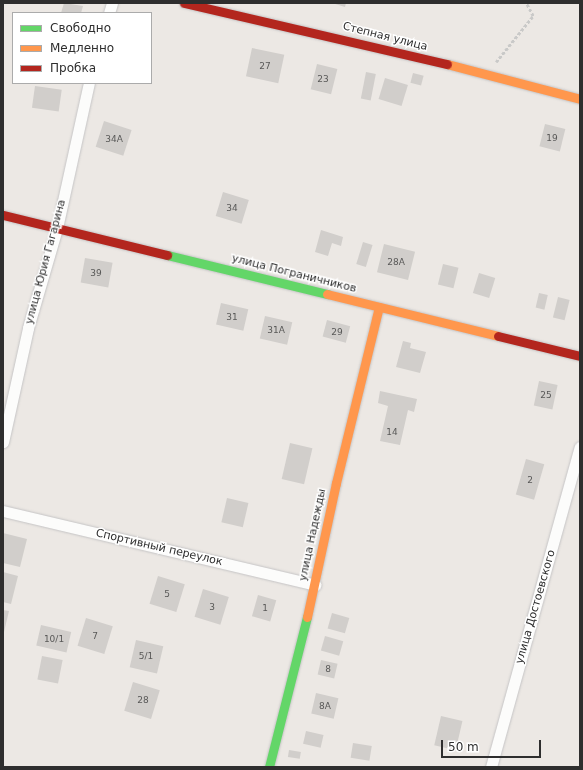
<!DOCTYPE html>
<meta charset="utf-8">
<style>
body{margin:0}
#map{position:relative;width:583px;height:770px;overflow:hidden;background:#ece8e4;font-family:"DejaVu Sans",sans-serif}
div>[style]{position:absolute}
.building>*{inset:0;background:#d1cecb;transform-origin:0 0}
.path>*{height:2.5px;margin-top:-1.25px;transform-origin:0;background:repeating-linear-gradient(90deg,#c9c9c8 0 3px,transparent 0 5px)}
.roads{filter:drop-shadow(0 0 1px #c5c4c5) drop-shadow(0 0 1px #c5c4c5)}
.street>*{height:11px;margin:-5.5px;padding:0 5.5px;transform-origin:5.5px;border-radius:5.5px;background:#fcfcfb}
.fast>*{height:9px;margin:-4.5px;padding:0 4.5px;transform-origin:4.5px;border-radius:4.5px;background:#63d668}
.slow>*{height:9px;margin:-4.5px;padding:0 4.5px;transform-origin:4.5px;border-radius:4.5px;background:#ff974d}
.jam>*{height:9px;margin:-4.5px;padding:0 4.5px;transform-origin:4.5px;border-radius:4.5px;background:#b3261e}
span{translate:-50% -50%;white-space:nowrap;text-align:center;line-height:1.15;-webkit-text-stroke:3px #fff;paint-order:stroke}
.number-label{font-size:9px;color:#585857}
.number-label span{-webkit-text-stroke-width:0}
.street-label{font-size:11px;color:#2e2e2e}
.frame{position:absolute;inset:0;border:4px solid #2e2e2e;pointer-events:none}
.legend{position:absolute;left:12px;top:12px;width:140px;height:72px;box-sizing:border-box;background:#fff;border:1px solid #ababab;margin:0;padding:5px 7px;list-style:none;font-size:12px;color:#2e2e2e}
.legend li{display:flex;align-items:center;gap:8px;height:20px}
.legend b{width:20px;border:1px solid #ababab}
.scale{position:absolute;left:441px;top:740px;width:100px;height:18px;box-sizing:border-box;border:2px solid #2e2e2e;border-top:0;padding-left:5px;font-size:12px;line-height:14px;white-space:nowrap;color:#2e2e2e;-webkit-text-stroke:3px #fff;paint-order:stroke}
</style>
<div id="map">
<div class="building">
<div style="clip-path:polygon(64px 3px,83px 6px,81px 13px,61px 13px)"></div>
<div style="clip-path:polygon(332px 3px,346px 3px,345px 7px)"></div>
<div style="left:252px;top:48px;width:33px;height:29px;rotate:12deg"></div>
<div style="left:317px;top:64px;width:21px;height:26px;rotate:14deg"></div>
<div style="left:366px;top:72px;width:10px;height:27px;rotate:11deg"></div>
<div style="left:413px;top:73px;width:11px;height:10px;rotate:15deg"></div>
<div style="left:385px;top:78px;width:24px;height:22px;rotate:17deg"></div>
<div style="left:35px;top:86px;width:27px;height:22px;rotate:8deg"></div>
<div style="left:104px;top:121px;width:29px;height:27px;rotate:18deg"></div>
<div style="left:545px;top:124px;width:21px;height:23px;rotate:14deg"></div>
<div style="left:223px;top:192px;width:27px;height:25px;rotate:17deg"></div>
<div style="clip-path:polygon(321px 230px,343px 237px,341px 246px,332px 243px,328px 256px,315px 252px)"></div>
<div style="left:363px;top:242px;width:10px;height:23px;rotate:17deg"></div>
<div style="left:384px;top:244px;width:32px;height:29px;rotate:14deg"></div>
<div style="left:85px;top:258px;width:28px;height:25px;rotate:10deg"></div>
<div style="left:443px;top:264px;width:16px;height:21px;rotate:14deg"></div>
<div style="left:479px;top:273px;width:17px;height:21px;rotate:17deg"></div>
<div style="left:539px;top:293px;width:9px;height:15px;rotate:13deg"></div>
<div style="left:558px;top:297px;width:12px;height:21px;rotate:14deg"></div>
<div style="left:221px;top:303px;width:28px;height:22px;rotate:13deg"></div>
<div style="left:265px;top:316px;width:28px;height:23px;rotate:13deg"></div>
<div style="left:327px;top:320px;width:24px;height:17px;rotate:15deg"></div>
<div style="clip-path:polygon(403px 341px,411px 343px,410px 348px,426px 352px,420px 373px,396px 367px)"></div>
<div style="left:539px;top:381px;width:19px;height:25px;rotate:12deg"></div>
<div style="clip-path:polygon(380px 391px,417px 399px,414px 412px,408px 410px,400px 445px,380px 441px,388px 406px,378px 403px)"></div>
<div style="left:290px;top:443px;width:23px;height:37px;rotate:13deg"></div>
<div style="left:526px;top:459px;width:19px;height:37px;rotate:16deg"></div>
<div style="left:227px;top:498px;width:22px;height:25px;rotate:13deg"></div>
<div style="clip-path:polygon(3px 533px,27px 539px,20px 567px,3px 563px)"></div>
<div style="clip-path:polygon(3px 572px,18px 576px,11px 604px,3px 602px)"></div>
<div style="left:158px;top:576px;width:28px;height:29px;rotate:17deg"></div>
<div style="left:203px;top:589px;width:27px;height:29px;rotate:17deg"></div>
<div style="left:258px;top:595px;width:19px;height:22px;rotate:16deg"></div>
<div style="clip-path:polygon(3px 610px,9px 611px,4px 632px,3px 632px)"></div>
<div style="left:332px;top:613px;width:18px;height:16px;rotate:16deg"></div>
<div style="left:86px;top:618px;width:28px;height:29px;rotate:17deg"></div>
<div style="left:41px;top:625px;width:31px;height:21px;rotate:13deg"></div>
<div style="left:325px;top:636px;width:19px;height:15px;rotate:16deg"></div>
<div style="left:136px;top:640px;width:28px;height:28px;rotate:13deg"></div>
<div style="left:42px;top:656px;width:21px;height:24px;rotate:11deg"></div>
<div style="left:321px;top:660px;width:17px;height:15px;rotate:13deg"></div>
<div style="left:133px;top:682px;width:28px;height:30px;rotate:17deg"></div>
<div style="left:316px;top:693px;width:23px;height:21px;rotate:13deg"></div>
<div style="left:441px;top:716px;width:22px;height:30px;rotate:13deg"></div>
<div style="left:306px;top:731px;width:18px;height:13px;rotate:13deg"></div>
<div style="left:353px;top:743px;width:19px;height:15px;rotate:9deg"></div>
<div style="left:289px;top:750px;width:12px;height:7px;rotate:9deg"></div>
</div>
<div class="path">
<div style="left:496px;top:62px;width:59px;rotate:-51.2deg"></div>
<div style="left:533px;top:16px;width:15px;rotate:-118deg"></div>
</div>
<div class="roads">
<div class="street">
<div style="left:109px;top:13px;width:10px;rotate:-73deg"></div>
<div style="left:3px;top:442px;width:117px;rotate:-77.6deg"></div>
<div style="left:28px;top:328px;width:104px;rotate:-73.8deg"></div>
<div style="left:57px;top:228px;width:148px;rotate:-77.6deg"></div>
<div style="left:3px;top:511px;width:321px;rotate:13.3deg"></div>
<div style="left:491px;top:767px;width:332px;rotate:-74.5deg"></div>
</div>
<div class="fast">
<div style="left:167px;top:255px;width:165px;rotate:13.7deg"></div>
<div style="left:269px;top:767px;width:155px;rotate:-75.8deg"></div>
</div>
<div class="slow">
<div style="left:447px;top:64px;width:138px;rotate:14.7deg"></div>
<div style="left:327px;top:294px;width:176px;rotate:13.8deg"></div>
<div style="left:307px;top:617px;width:137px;rotate:-77.8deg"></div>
<div style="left:336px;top:483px;width:181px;rotate:-76.3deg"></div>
</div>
<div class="jam">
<div style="left:184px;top:3px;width:270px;rotate:13.1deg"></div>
<div style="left:3px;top:215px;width:169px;rotate:13.7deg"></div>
<div style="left:498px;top:336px;width:84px;rotate:13.7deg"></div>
</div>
</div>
<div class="number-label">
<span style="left:265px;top:66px">27</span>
<span style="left:323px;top:79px">23</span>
<span style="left:552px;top:138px">19</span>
<span style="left:114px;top:139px">34А</span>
<span style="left:232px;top:208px">34</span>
<span style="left:396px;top:262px">28А</span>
<span style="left:96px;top:273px">39</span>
<span style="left:232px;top:317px">31</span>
<span style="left:276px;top:330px">31А</span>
<span style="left:337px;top:332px">29</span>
<span style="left:546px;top:395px">25</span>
<span style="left:392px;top:432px">14</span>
<span style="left:530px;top:480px">2</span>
<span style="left:167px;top:594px">5</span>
<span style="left:212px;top:607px">3</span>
<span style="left:265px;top:608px">1</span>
<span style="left:95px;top:636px">7</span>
<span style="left:54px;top:639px">10/1</span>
<span style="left:146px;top:656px">5/1</span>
<span style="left:328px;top:669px">8</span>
<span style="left:143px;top:700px">28</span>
<span style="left:325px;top:706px">8А</span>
</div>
<div class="street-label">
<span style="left:385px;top:37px;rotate:14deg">Степная улица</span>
<span style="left:46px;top:262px;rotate:-75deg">улица Юрия Гагарина</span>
<span style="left:294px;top:274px;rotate:14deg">улица Пограничников</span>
<span style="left:313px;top:535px;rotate:-78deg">улица Надежды</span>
<span style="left:159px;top:548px;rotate:13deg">Спортивный переулок</span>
<span style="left:536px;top:607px;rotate:-74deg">улица Достоевского</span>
</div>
<div class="frame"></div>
<ul class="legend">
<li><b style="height:5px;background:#63d668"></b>Свободно</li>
<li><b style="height:5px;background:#ff974d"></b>Медленно</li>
<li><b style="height:5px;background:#b3261e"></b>Пробка</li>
</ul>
<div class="scale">50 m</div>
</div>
